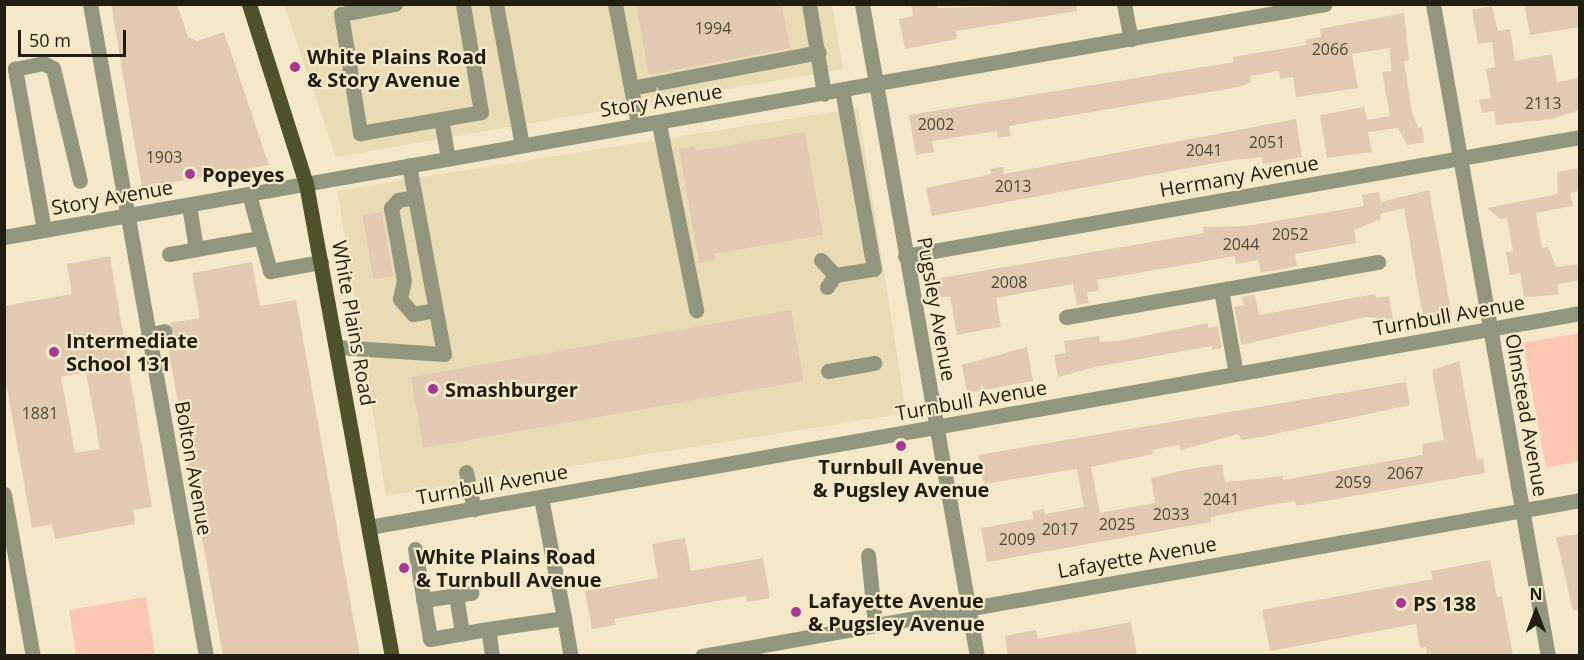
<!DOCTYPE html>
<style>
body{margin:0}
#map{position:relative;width:1584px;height:660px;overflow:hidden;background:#f4e8c9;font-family:"Open Sans",sans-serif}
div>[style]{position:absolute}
.built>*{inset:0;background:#e9dcb5;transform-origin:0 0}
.green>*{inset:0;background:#fcc8b1}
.building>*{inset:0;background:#e2c9b1;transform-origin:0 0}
.minor>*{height:15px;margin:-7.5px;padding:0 7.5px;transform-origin:7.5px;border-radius:7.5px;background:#93967f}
.major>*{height:15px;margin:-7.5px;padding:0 7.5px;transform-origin:7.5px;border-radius:7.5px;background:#4e5228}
.dots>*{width:16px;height:16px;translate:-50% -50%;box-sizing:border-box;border:3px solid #f4e8c9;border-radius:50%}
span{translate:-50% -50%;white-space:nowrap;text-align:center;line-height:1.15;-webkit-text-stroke:4.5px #f4e8c9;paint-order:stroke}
.number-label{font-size:16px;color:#514839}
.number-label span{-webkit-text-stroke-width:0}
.poi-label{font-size:20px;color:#211d11;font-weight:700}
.left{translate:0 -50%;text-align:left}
.street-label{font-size:20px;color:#211d11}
.frame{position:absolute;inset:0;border:6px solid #211d11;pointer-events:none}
.north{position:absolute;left:1506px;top:582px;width:60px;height:60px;-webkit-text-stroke:4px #f4e8c9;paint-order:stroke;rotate:0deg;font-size:16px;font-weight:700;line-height:24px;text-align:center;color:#211d11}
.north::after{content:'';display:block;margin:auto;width:21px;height:27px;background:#211d11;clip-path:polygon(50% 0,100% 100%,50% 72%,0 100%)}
.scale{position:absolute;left:18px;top:30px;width:108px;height:27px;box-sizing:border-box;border:3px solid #211d11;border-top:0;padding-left:8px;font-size:18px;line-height:21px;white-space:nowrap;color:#211d11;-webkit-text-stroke:4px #f4e8c9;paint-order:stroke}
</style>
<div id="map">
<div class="built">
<div style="clip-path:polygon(284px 5px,832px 5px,843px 69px,336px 157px)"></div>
<div style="left:858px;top:108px;width:309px;height:527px;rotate:81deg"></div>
</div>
<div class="green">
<div style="clip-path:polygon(1579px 333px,1579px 461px,1546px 468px,1523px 343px)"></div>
<div style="clip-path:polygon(146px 597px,155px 654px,76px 655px,69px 610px)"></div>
</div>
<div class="building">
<div style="clip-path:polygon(111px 4px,177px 4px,188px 37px,197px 41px,224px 32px,269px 165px,142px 188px)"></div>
<div style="clip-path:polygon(636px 4px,782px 4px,790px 48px,649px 75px)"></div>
<div style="clip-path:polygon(911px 4px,937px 4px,938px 8px,1076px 4px,1077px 11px,956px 31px,957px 39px,905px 49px,899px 19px,913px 16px)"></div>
<div style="clip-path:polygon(1524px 4px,1580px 4px,1580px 27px,1530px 35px)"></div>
<div style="clip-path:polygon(1492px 6px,1498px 31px,1510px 29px,1515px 61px,1552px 54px,1557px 82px,1580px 78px,1580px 110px,1552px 119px,1496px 125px,1494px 111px,1482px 113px,1479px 100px,1491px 98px,1486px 69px,1495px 67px,1492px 42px,1478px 44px,1472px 10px)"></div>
<div style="clip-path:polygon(1404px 13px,1409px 60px,1404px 61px,1412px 112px,1418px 128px,1422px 127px,1424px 142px,1407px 145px,1398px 128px,1368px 132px,1372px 152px,1327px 158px,1320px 115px,1364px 107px,1367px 120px,1390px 116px,1382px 72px,1392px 71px,1389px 48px,1352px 54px,1358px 88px,1296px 97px,1293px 77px,1280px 79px,1279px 71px,1250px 76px,1251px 82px,1239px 87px,1009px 126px,1011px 136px,998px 138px,997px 131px,932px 141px,934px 152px,916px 155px,909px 115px,1234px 62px,1233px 57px,1306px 45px,1305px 40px,1321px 37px,1320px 29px)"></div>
<div style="clip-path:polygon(1296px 119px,1302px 157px,1263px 164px,1262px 157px,1226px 161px,932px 216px,926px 188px,991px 174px,990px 169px,1003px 167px,1004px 174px)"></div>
<div style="clip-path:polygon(805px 132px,823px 235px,714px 254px,716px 260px,699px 263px,679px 149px,695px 146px,696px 151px)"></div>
<div style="clip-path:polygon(1580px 168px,1580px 191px,1570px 193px,1573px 206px,1536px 213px,1542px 248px,1548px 247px,1556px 267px,1580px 264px,1580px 280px,1558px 284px,1558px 295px,1524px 297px,1520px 273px,1510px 275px,1506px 252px,1513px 251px,1507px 218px,1500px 219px,1487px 208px,1558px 194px,1557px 172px)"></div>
<div style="clip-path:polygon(1429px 190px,1452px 316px,1427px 321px,1422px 311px,1404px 208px,1380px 214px,1381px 219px,1354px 230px,1356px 243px,1295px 254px,1297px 266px,1261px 273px,1258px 260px,1236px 264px,1235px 256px,1097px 280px,1099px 290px,1087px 293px,1089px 303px,1077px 305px,1073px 284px,996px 298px,1001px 327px,989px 329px,957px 335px,950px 296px,938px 298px,935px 279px,1204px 233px,1203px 227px,1247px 226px,1364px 206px,1362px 195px,1379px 192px,1381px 202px)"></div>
<div style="left:382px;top:212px;width:65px;height:20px;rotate:80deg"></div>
<div style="clip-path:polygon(evenodd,110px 256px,152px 507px,133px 510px,135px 524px,55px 539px,52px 524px,32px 528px,4px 371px,4px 306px,72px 294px,67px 264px,110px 256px,86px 372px,100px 449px,75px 453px,61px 377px,86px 372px)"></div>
<div style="clip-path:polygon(252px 262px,260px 306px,296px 300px,360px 656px,223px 656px,167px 341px,174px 333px,170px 323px,200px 318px,192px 273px)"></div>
<div style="clip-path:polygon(1375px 294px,1376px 298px,1389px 296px,1393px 319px,1366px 317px,1241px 345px,1234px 307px,1244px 305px,1242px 297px,1255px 295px,1259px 315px)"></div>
<div style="left:791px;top:310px;width:72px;height:386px;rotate:80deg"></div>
<div style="clip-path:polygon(1208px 323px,1208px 328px,1218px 326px,1222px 348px,1212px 350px,1212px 346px,1095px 367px,1058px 377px,1054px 355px,1066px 353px,1064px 341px,1099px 336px,1100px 342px,1118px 341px)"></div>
<div style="clip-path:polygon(1027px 347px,1033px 381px,967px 393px,962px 365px)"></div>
<div style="clip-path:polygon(1459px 361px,1477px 460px,1483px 459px,1485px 473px,1296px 506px,1295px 501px,1264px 506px,1211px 517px,1211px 522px,987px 562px,981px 528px,1033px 519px,1032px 511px,1044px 509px,1045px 514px,1084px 507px,1077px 469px,984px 484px,978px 455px,1406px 382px,1410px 405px,1261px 437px,1241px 440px,1238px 434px,1181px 450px,1179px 445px,1152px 450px,1153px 454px,1091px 467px,1100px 513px,1155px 503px,1151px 478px,1185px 470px,1222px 464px,1225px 482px,1283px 476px,1283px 480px,1422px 455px,1423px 444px,1444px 440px,1432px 370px)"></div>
<div style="clip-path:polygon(1580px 534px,1580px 609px,1573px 610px,1556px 537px)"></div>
<div style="clip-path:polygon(685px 538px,691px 571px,763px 558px,770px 598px,747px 602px,746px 596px,614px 619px,616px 625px,592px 629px,585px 591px,658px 578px,652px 544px)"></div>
<div style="clip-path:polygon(1490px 560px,1497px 597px,1502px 596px,1513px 656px,1427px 656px,1426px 647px,1420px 648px,1416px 624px,1270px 651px,1262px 610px,1433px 579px,1431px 571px)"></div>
<div style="clip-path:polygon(1131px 622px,1137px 656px,1008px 656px,1005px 636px,1036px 630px,1038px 639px)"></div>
</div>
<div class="minor">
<div style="left:90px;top:4px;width:662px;rotate:79.91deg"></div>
<div style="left:395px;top:4px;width:55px;rotate:169.5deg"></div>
<div style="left:341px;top:14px;width:121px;rotate:80.9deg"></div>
<div style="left:360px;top:133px;width:123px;rotate:-9.8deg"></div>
<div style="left:481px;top:112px;width:109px;rotate:-99.5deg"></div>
<div style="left:496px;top:4px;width:143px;rotate:79.6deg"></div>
<div style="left:615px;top:4px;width:86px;rotate:79.2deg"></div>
<div style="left:809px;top:4px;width:91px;rotate:80.5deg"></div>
<div style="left:862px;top:4px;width:662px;rotate:80deg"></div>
<div style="left:1124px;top:4px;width:36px;rotate:79deg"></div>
<div style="left:1433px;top:4px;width:662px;rotate:80deg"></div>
<div style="left:441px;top:119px;width:40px;rotate:80deg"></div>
<div style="left:638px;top:124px;width:37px;rotate:-101deg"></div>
<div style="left:631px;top:88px;width:191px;rotate:-10.8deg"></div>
<div style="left:659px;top:124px;width:190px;rotate:78.7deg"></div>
<div style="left:249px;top:194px;width:80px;rotate:74.7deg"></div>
<div style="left:270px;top:271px;width:52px;rotate:-10deg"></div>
<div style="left:415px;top:197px;width:17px;rotate:170deg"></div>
<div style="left:398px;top:200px;width:11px;rotate:131deg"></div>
<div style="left:391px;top:208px;width:73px;rotate:79.8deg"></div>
<div style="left:404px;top:280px;width:19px;rotate:102deg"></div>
<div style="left:400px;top:299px;width:20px;rotate:49deg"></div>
<div style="left:413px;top:314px;width:23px;rotate:-10deg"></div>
<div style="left:189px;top:205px;width:45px;rotate:81deg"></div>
<div style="left:196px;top:249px;width:65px;rotate:-9.8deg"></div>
<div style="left:44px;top:230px;width:164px;rotate:-100.2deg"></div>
<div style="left:15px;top:69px;width:29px;rotate:-12deg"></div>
<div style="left:43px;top:63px;width:11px;rotate:27deg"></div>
<div style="left:53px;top:68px;width:116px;rotate:76.6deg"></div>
<div style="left:4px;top:237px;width:1341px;rotate:-10deg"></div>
<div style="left:169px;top:254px;width:27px;rotate:-10deg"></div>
<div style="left:905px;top:256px;width:685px;rotate:-10deg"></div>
<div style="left:821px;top:260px;width:21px;rotate:47deg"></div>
<div style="left:827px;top:287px;width:14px;rotate:-56deg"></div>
<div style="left:835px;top:275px;width:39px;rotate:-9deg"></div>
<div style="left:874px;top:269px;width:182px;rotate:-100.1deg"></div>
<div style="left:1221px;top:290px;width:85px;rotate:79.9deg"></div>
<div style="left:1066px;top:317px;width:317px;rotate:-10deg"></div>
<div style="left:148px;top:335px;width:17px;rotate:-13deg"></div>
<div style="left:337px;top:347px;width:107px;rotate:3.7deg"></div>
<div style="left:444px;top:354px;width:192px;rotate:-100.5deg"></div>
<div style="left:828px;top:371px;width:47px;rotate:-9.9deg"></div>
<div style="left:466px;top:472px;width:38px;rotate:78deg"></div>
<div style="left:4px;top:494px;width:165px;rotate:79.9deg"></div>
<div style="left:369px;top:527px;width:1230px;rotate:-10.02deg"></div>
<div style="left:415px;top:549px;width:91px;rotate:80.5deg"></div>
<div style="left:430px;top:639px;width:59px;rotate:-9.8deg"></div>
<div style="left:868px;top:555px;width:69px;rotate:84.2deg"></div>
<div style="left:456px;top:595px;width:39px;rotate:81deg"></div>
<div style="left:423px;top:600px;width:49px;rotate:-8.3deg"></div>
<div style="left:564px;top:618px;width:39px;rotate:80deg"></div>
<div style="left:492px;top:656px;width:27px;rotate:-98deg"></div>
<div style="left:488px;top:629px;width:77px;rotate:-8.2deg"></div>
<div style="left:564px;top:618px;width:123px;rotate:-100.8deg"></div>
<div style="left:702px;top:656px;width:892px;rotate:-10.07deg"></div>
</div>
<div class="major">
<div style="left:249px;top:4px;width:189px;rotate:72.4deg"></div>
<div style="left:306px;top:184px;width:480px;rotate:79.7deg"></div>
</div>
<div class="dots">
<div style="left:295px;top:67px;background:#a73794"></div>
<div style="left:190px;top:174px;background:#a73794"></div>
<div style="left:54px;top:352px;background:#a73794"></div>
<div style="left:433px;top:389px;background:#a73794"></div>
<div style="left:901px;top:446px;background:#a73794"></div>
<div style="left:404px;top:568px;background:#a73794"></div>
<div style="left:1401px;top:603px;background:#a73794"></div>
<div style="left:796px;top:612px;background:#a73794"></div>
</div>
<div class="number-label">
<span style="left:713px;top:28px">1994</span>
<span style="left:1330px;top:49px">2066</span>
<span style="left:1543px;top:103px">2113</span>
<span style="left:936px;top:124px">2002</span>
<span style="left:1267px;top:142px">2051</span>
<span style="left:1204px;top:150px">2041</span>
<span style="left:164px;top:157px">1903</span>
<span style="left:1013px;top:186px">2013</span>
<span style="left:1290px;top:234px">2052</span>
<span style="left:1241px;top:244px">2044</span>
<span style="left:1009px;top:282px">2008</span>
<span style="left:40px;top:413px">1881</span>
<span style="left:1405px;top:473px">2067</span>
<span style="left:1353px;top:482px">2059</span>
<span style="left:1221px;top:499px">2041</span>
<span style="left:1171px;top:514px">2033</span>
<span style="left:1117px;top:524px">2025</span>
<span style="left:1060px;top:529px">2017</span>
<span style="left:1017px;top:539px">2009</span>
</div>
<div class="poi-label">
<span class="left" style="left:307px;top:68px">White Plains Road<br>&amp; Story Avenue</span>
<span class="left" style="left:202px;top:174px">Popeyes</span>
<span class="left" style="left:66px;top:352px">Intermediate<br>School 131</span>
<span class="left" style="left:445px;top:389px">Smashburger</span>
<span style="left:901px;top:478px">Turnbull Avenue<br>&amp; Pugsley Avenue</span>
<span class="left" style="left:416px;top:568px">White Plains Road<br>&amp; Turnbull Avenue</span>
<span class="left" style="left:808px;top:612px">Lafayette Avenue<br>&amp; Pugsley Avenue</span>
<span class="left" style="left:1413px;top:603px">PS 138</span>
</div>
<div class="street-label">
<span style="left:661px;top:100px;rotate:-9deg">Story Avenue</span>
<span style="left:1239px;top:176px;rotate:-10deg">Hermany Avenue</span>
<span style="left:112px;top:197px;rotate:-10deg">Story Avenue</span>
<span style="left:937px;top:309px;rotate:80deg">Pugsley Avenue</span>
<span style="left:1449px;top:315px;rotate:-10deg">Turnbull Avenue</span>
<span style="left:354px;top:323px;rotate:80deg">White Plains Road</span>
<span style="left:971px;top:400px;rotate:-10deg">Turnbull Avenue</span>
<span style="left:1527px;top:415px;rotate:80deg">Olmstead Avenue</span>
<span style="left:194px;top:468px;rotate:80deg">Bolton Avenue</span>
<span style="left:492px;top:484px;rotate:-10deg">Turnbull Avenue</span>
<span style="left:1137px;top:557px;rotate:-10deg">Lafayette Avenue</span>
</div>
<div class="frame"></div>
<div class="north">N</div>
<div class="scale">50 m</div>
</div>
